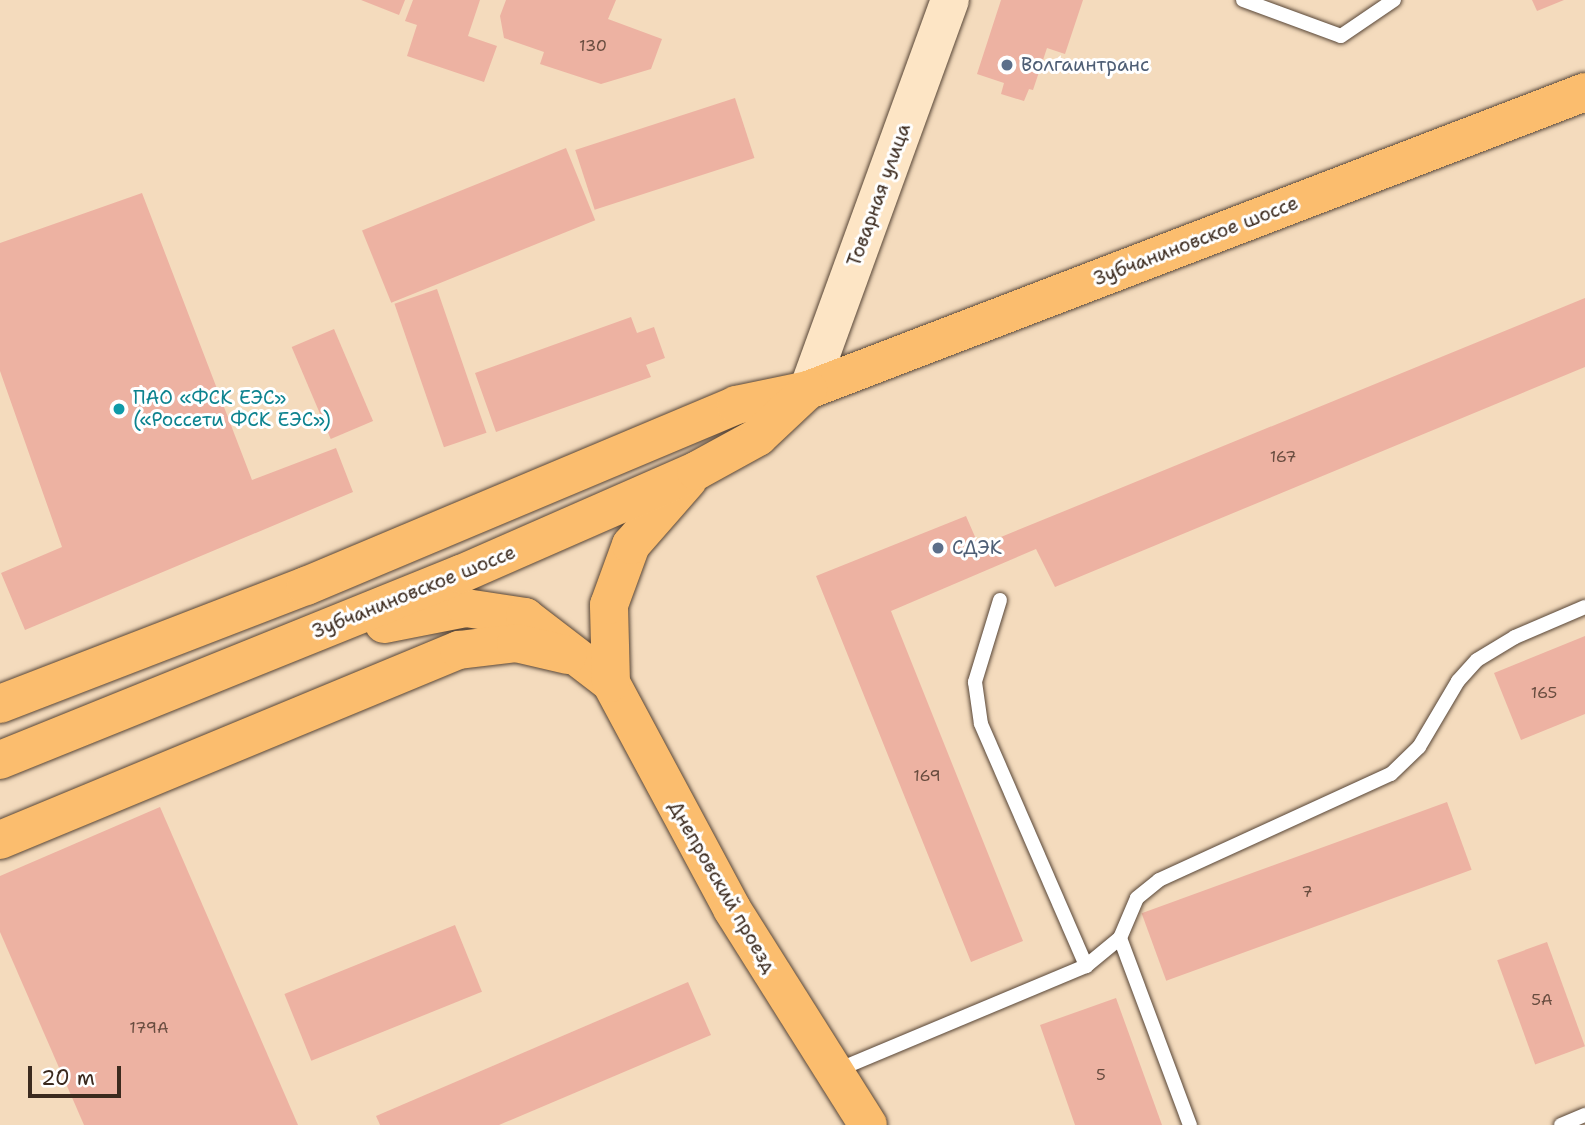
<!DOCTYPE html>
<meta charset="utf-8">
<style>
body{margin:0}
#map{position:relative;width:1585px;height:1125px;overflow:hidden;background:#f4dbbd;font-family:"Shantell Sans",sans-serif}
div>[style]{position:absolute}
.building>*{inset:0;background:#edb2a2;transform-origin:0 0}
.roads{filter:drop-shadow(0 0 2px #574536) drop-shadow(0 0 2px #574536)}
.lane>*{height:14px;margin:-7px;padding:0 7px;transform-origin:7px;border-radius:7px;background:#fff}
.secondary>*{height:38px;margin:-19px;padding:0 19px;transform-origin:19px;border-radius:19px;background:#fde5c5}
.primary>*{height:38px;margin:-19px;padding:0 19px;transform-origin:19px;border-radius:19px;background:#fbbd6e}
.dots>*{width:19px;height:19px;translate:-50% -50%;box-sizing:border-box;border:4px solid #fff;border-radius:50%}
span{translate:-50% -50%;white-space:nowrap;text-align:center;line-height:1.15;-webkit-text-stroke:6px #fff;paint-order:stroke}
.number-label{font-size:16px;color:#684c3f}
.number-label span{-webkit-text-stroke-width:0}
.service-label{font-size:19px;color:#4e5e75}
.left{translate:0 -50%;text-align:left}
.street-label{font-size:19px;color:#3b2a1e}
.culture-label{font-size:19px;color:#0d838f}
.scale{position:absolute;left:28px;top:1066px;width:93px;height:32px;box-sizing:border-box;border:4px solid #3b2a1e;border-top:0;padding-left:9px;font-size:21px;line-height:24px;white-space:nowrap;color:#3b2a1e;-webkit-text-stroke:5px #fff;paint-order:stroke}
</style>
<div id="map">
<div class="building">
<div style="clip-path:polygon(361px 0,405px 0,399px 15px)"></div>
<div style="clip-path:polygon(413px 0,480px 0,468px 36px,497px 46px,484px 82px,407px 56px,417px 25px,405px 21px)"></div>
<div style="clip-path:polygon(506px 0,616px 0,608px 19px,662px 39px,651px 69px,601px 84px,540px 64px,544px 52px,504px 38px,500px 16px)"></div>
<div style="clip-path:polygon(1001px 0,1083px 0,1065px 54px,1047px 48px,1033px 90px,1029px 89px,1024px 101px,1001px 94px,1004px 83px,977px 74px)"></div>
<div style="clip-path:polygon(1532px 0,1564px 0,1537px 11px)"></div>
<div style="left:735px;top:98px;width:63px;height:168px;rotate:72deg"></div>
<div style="left:566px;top:148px;width:78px;height:220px;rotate:68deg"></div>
<div style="clip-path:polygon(142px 193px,252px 480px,336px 448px,353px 492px,25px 630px,1px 573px,62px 547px,0 371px,0 243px)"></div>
<div style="left:437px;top:289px;width:152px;height:45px;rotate:71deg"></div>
<div style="clip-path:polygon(1585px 298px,1585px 367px,1055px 587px,1036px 549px,891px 611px,1023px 941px,971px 962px,816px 576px,966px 516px,979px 546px)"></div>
<div style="clip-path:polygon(631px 317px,637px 333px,654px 327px,665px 358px,646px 365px,651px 377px,496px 432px,475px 373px)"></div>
<div style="left:334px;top:329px;width:100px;height:46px;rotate:67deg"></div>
<div style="clip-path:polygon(1585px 636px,1585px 714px,1521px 740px,1494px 673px)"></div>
<div style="left:1447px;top:802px;width:72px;height:325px;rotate:70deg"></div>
<div style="clip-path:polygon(160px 807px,298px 1125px,84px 1125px,0 932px,0 876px)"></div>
<div style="left:455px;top:925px;width:72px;height:184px;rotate:68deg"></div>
<div style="left:1547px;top:942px;width:111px;height:53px;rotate:70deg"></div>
<div style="clip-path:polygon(688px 982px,711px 1035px,499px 1125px,380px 1125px,376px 1116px)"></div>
<div style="clip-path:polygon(1116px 998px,1162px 1125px,1075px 1125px,1040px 1025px)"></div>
</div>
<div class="roads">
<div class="lane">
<div style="left:1243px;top:0;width:104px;rotate:20.2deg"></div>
<div style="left:1341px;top:36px;width:64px;rotate:-34.2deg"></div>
<div style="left:1000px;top:600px;width:86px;rotate:107deg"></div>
<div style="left:975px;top:682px;width:42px;rotate:81.9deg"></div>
<div style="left:981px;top:724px;width:264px;rotate:66.5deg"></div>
<div style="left:1120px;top:938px;width:200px;rotate:69.5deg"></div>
<div style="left:835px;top:1071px;width:272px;rotate:-22.7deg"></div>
<div style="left:1086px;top:966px;width:44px;rotate:-39.5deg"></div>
<div style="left:1120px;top:938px;width:43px;rotate:-67deg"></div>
<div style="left:1137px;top:898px;width:28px;rotate:-39deg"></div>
<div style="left:1159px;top:880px;width:255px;rotate:-24.6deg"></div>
<div style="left:1391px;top:774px;width:39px;rotate:-44deg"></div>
<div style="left:1419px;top:747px;width:77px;rotate:-59.4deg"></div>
<div style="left:1458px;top:681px;width:28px;rotate:-48deg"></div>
<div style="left:1477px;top:660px;width:44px;rotate:-31.2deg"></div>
<div style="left:1515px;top:637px;width:76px;rotate:-23.2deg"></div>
<div style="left:1561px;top:1125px;width:26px;rotate:-23deg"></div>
</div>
<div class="secondary">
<div style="left:808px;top:390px;width:415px;rotate:-70deg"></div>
</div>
<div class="primary">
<div style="left:384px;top:624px;width:84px;rotate:-11deg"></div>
<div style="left:466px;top:608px;width:60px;rotate:8.7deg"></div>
<div style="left:525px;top:617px;width:108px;rotate:37.5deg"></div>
<div style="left:611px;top:683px;width:256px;rotate:61.8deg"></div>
<div style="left:732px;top:909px;width:255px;rotate:57.8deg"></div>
<div style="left:611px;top:683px;width:78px;rotate:-91.5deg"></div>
<div style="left:609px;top:605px;width:64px;rotate:-69.9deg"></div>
<div style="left:631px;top:545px;width:86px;rotate:-48.8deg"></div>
<div style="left:0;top:704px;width:328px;rotate:-21.1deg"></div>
<div style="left:306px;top:586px;width:467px;rotate:-22.8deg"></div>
<div style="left:736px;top:405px;width:74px;rotate:-11.8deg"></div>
<div style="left:808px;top:390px;width:832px;rotate:-20.98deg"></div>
<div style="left:0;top:760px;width:497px;rotate:-22deg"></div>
<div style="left:461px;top:574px;width:257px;rotate:-23.7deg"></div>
<div style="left:696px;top:471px;width:71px;rotate:-28.7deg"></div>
<div style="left:758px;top:437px;width:69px;rotate:-43.2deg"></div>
<div style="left:0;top:840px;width:497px;rotate:-22.5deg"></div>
<div style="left:459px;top:650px;width:57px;rotate:-7deg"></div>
<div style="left:516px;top:643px;width:53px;rotate:13deg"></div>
</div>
</div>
<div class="dots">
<div style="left:1007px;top:65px;background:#5c6f8a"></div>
<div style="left:119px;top:409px;background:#0f9aa8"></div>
<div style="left:938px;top:548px;background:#5c6f8a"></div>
</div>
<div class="number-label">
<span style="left:593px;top:46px">130</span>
<span style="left:1283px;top:457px">167</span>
<span style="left:1544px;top:693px">165</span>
<span style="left:927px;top:776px">169</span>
<span style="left:1307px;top:892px">7</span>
<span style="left:1542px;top:1000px">5А</span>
<span style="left:149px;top:1028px">179А</span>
<span style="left:1101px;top:1075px">5</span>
</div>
<div class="service-label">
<span class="left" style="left:1021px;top:65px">Волгаинтранс</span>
<span class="left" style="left:952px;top:548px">СДЭК</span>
</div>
<div class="street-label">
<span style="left:879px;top:195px;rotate:-70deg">Товарная улица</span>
<span style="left:1196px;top:241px;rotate:-21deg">Зубчаниновское шоссе</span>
<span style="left:414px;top:592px;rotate:-22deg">Зубчаниновское шоссе</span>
<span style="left:722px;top:887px;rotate:60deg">Днепровский проезд</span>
</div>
<div class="culture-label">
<span class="left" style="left:133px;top:409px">ПАО «ФСК ЕЭС»<br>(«Россети ФСК ЕЭС»)</span>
</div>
<div class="scale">20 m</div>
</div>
